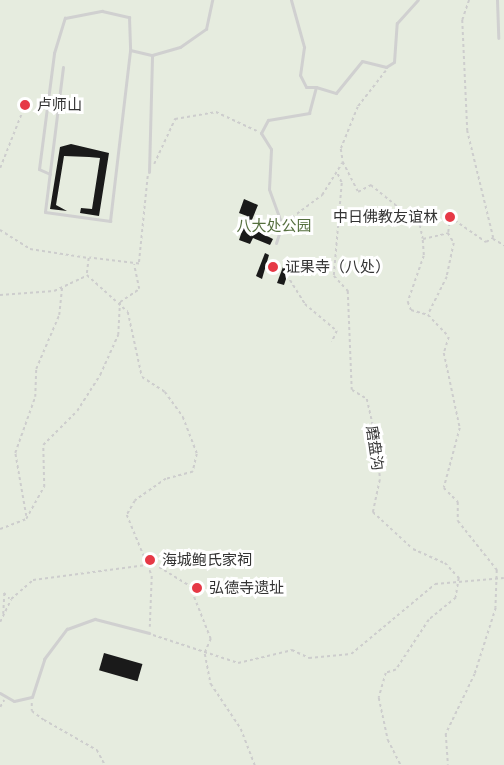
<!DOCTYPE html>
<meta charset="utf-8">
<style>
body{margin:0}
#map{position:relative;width:504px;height:765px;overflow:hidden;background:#fff;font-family:Quicksand,"Noto Sans SC",sans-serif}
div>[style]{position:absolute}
.green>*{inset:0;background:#e6ecdf;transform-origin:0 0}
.building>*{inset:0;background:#1a1a1a;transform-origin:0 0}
.path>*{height:1.5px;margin-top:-0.75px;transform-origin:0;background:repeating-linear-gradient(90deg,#cdcdcd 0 3px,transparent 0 6px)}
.lane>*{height:3px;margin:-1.5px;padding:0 1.5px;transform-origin:1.5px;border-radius:1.5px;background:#d0d0d0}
.dots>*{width:16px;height:16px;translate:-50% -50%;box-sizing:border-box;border:3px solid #fff;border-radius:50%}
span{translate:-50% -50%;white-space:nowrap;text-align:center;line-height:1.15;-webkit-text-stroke:6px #fff;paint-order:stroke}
.poi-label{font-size:15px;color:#333}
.left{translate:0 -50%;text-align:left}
.right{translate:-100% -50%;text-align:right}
.park-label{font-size:15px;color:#56703f}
.street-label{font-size:15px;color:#333}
</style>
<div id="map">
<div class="green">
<div style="left:0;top:0;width:504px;height:765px"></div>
</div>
<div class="building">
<div style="clip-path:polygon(71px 144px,109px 153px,99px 216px,80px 213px,81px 208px,92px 209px,100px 158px,89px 157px,64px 156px,56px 205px,67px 211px,50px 209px,60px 147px)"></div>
<div style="clip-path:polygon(244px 199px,258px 205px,249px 227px,273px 239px,270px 245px,253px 238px,250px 244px,239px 240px,247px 216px,239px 213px)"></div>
<div style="clip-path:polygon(265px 253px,269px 255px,262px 279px,256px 276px)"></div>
<div style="clip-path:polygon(284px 264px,290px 267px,284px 285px,277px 283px)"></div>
<div style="left:104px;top:653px;width:40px;height:18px;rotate:16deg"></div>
</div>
<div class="path">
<div style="left:386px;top:71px;width:46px;rotate:127.9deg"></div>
<div style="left:358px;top:107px;width:45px;rotate:112deg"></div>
<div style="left:341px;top:149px;width:13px;rotate:81deg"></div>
<div style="left:343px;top:162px;width:34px;rotate:63deg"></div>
<div style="left:358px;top:192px;width:15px;rotate:-28deg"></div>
<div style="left:371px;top:185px;width:63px;rotate:39.2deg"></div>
<div style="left:420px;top:225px;width:14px;rotate:78deg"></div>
<div style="left:423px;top:239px;width:26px;rotate:-13deg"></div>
<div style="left:448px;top:233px;width:12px;rotate:59deg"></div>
<div style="left:454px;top:243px;width:35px;rotate:102deg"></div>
<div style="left:447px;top:277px;width:42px;rotate:116.6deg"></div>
<div style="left:428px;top:315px;width:30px;rotate:46deg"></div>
<div style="left:449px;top:337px;width:17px;rotate:107deg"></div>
<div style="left:444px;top:353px;width:77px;rotate:78deg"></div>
<div style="left:460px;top:428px;width:62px;rotate:104.9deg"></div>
<div style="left:444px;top:488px;width:20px;rotate:45deg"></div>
<div style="left:458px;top:502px;width:19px;rotate:90deg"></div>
<div style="left:458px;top:521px;width:63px;rotate:51.5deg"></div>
<div style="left:497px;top:570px;width:38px;rotate:92deg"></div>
<div style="left:496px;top:608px;width:69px;rotate:107.7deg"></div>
<div style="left:475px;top:674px;width:67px;rotate:115.8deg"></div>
<div style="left:446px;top:734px;width:31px;rotate:86deg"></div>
<div style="left:154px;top:164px;width:50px;rotate:-65deg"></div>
<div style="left:175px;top:119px;width:42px;rotate:-9.7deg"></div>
<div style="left:216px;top:112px;width:45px;rotate:24.9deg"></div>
<div style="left:0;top:168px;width:68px;rotate:-68.4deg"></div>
<div style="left:338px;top:174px;width:10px;rotate:66deg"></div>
<div style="left:342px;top:183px;width:93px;rotate:94.9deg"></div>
<div style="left:334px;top:276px;width:21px;rotate:47deg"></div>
<div style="left:348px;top:291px;width:99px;rotate:87.7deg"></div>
<div style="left:352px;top:390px;width:17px;rotate:31deg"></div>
<div style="left:367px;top:399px;width:45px;rotate:77.2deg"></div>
<div style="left:377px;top:443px;width:37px;rotate:85deg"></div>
<div style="left:380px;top:480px;width:33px;rotate:102deg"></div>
<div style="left:373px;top:512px;width:54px;rotate:42.8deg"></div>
<div style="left:413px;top:549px;width:35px;rotate:24deg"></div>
<div style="left:445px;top:563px;width:21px;rotate:47deg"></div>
<div style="left:459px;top:578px;width:20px;rotate:99deg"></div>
<div style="left:456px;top:598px;width:35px;rotate:141deg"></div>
<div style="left:429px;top:620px;width:60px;rotate:123.4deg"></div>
<div style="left:396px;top:670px;width:10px;rotate:163deg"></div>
<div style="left:386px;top:673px;width:26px;rotate:106deg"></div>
<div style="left:379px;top:698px;width:43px;rotate:77.9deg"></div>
<div style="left:388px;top:740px;width:28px;rotate:63deg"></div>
<div style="left:148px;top:176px;width:88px;rotate:95.8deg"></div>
<div style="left:139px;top:264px;width:50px;rotate:-173.2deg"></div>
<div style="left:89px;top:258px;width:17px;rotate:97deg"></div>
<div style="left:87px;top:275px;width:55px;rotate:42.1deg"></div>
<div style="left:128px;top:312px;width:66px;rotate:77.8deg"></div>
<div style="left:142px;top:377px;width:27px;rotate:33deg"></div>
<div style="left:165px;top:392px;width:31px;rotate:54deg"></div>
<div style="left:183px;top:417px;width:40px;rotate:69deg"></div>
<div style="left:197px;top:454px;width:18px;rotate:103deg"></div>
<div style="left:193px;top:472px;width:28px;rotate:165deg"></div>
<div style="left:166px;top:479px;width:38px;rotate:145deg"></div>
<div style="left:135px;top:501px;width:16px;rotate:120deg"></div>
<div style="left:127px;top:515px;width:66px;rotate:67.7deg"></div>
<div style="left:152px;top:576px;width:51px;rotate:92.2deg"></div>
<div style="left:287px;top:221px;width:44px;rotate:-36.6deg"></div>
<div style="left:322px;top:195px;width:38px;rotate:-58deg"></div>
<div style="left:0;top:230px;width:36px;rotate:32deg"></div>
<div style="left:30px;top:249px;width:59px;rotate:8.8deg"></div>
<div style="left:448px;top:232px;width:15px;rotate:-82deg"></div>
<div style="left:450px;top:217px;width:44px;rotate:34.8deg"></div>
<div style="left:486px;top:242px;width:8px;rotate:-30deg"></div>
<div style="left:493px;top:238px;width:110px;rotate:-103.7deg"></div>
<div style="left:467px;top:131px;width:111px;rotate:-92.6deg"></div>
<div style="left:462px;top:20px;width:21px;rotate:-71deg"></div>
<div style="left:493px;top:239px;width:13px;rotate:29deg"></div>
<div style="left:423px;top:240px;width:16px;rotate:86deg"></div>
<div style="left:424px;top:256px;width:49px;rotate:109.2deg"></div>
<div style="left:408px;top:302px;width:9px;rotate:69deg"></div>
<div style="left:411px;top:310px;width:18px;rotate:16deg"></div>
<div style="left:287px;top:275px;width:34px;rotate:58deg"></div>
<div style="left:305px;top:304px;width:42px;rotate:40.2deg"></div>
<div style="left:337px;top:331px;width:12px;rotate:114deg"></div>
<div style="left:0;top:295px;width:54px;rotate:-4.2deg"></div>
<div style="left:54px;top:291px;width:35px;rotate:-25deg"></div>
<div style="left:26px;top:516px;width:64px;rotate:-99.9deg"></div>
<div style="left:15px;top:453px;width:59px;rotate:-70.3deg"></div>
<div style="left:35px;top:397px;width:28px;rotate:-88deg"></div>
<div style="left:36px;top:369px;width:59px;rotate:-66.9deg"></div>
<div style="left:59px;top:315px;width:28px;rotate:-84deg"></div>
<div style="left:0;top:529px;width:28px;rotate:-21deg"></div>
<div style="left:26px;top:519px;width:37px;rotate:-61deg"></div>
<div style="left:44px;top:487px;width:42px;rotate:-91.4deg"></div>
<div style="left:43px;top:445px;width:48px;rotate:-45deg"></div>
<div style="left:77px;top:411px;width:43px;rotate:-57.4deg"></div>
<div style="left:100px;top:375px;width:44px;rotate:-65.8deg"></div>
<div style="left:118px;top:335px;width:33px;rotate:-87deg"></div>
<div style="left:120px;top:302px;width:23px;rotate:-34deg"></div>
<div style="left:139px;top:289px;width:25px;rotate:-102deg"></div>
<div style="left:3px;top:614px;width:21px;rotate:-87deg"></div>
<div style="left:4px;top:593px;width:8px;rotate:45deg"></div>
<div style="left:0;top:622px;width:25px;rotate:-64deg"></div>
<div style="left:11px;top:599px;width:29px;rotate:-41deg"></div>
<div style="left:33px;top:580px;width:122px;rotate:-7.5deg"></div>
<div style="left:154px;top:564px;width:42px;rotate:31.4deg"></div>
<div style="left:190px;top:586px;width:57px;rotate:68.4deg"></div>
<div style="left:211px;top:639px;width:15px;rotate:113deg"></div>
<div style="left:153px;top:635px;width:89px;rotate:18.2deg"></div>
<div style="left:238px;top:663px;width:56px;rotate:-13.5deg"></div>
<div style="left:292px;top:650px;width:19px;rotate:25deg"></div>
<div style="left:309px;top:658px;width:42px;rotate:-5.4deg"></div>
<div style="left:351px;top:654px;width:109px;rotate:-39.8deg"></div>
<div style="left:435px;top:584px;width:69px;rotate:-5deg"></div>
<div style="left:205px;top:654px;width:31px;rotate:79deg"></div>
<div style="left:211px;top:684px;width:54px;rotate:56.3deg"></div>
<div style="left:241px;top:729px;width:39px;rotate:69deg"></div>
<div style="left:32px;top:703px;width:8px;rotate:90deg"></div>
<div style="left:32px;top:711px;width:15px;rotate:37deg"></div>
<div style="left:44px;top:720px;width:61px;rotate:29.5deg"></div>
<div style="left:97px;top:750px;width:17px;rotate:62deg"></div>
<div style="left:0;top:707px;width:8px;rotate:-60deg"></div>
</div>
<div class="lane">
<div style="left:291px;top:0;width:49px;rotate:74.5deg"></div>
<div style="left:304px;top:47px;width:28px;rotate:98deg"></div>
<div style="left:300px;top:75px;width:13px;rotate:63deg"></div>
<div style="left:306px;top:87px;width:10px"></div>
<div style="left:497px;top:0;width:38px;rotate:88deg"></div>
<div style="left:63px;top:67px;width:146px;rotate:97.1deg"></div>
<div style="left:45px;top:212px;width:66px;rotate:7.9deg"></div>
<div style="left:110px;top:221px;width:172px;rotate:-83.3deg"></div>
<div style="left:149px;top:172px;width:117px;rotate:-88.5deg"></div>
<div style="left:152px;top:55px;width:29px;rotate:-16deg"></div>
<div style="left:180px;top:47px;width:32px;rotate:-35deg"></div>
<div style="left:206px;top:29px;width:30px;rotate:-78deg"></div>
<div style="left:50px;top:174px;width:12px;rotate:-156deg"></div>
<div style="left:39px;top:169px;width:117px;rotate:-82.6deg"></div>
<div style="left:54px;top:53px;width:37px;rotate:-73deg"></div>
<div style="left:65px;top:18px;width:38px;rotate:-11deg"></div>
<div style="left:102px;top:11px;width:28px;rotate:13deg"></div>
<div style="left:129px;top:17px;width:33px;rotate:88deg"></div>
<div style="left:130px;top:50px;width:23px;rotate:13deg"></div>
<div style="left:276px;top:243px;width:19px;rotate:-72deg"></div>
<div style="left:282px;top:225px;width:38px;rotate:-110deg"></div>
<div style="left:269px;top:189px;width:40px;rotate:-87.1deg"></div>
<div style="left:271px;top:149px;width:19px;rotate:-122deg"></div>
<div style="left:261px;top:133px;width:15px;rotate:-62deg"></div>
<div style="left:268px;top:120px;width:42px;rotate:-9.7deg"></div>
<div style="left:309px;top:113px;width:27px;rotate:-75deg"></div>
<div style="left:316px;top:87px;width:21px;rotate:17deg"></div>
<div style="left:336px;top:93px;width:41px;rotate:-50.9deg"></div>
<div style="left:362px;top:61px;width:25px;rotate:14deg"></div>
<div style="left:386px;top:67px;width:9px;rotate:-32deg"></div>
<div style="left:394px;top:62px;width:39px;rotate:-86deg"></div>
<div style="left:397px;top:23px;width:31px;rotate:-48deg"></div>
<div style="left:0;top:693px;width:16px;rotate:30deg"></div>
<div style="left:14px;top:701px;width:18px;rotate:-13deg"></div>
<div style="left:32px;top:697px;width:40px;rotate:-72deg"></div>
<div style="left:44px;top:659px;width:38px;rotate:-53deg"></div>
<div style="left:67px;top:629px;width:30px;rotate:-20deg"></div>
<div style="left:95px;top:619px;width:56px;rotate:14.5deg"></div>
</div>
<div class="dots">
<div style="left:25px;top:105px;background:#e63946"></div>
<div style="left:450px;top:217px;background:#e63946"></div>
<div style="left:273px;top:267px;background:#e63946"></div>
<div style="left:150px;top:560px;background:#e63946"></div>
<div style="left:197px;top:588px;background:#e63946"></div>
</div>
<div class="poi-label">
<span class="left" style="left:37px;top:105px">卢师山</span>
<span class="right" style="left:438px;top:217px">中日佛教友谊林</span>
<span class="left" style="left:285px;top:267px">证果寺（八处）</span>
<span class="left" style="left:162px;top:560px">海城鲍氏家祠</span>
<span class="left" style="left:209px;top:588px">弘德寺遗址</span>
</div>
<div class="park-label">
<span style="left:274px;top:226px">八大处公园</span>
</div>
<div class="street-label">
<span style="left:375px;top:448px;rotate:82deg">磨盘沟</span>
</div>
</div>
